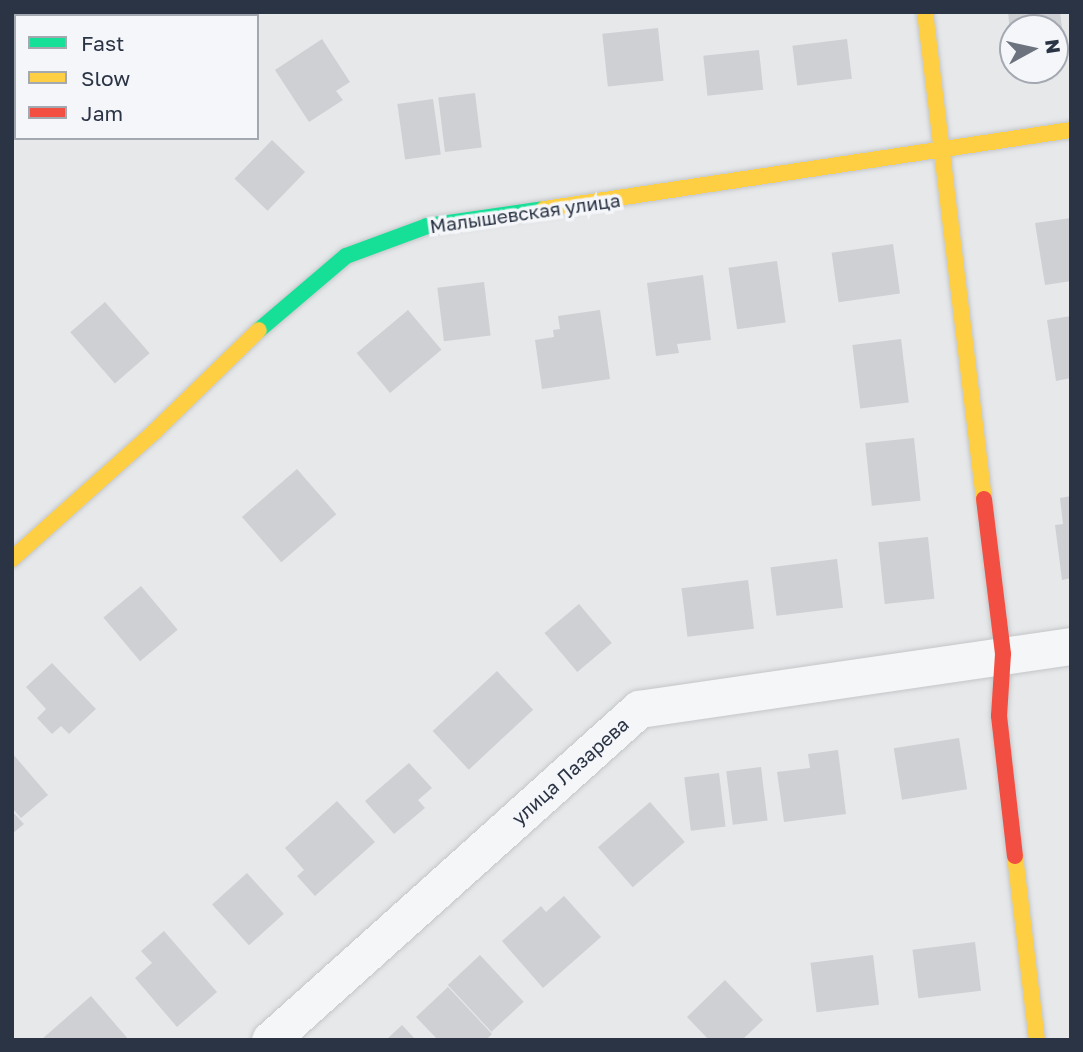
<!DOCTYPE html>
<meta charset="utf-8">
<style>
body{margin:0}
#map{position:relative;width:1083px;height:1052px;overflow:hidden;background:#e6e8ea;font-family:"Golos Text",sans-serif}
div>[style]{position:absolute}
.building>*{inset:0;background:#ced0d3;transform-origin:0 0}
.roads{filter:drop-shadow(0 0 2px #c4c6c8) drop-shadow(0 0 2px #c4c6c8)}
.street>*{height:37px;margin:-18.5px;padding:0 18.5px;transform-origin:18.5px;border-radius:18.5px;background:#f5f6f7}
.fast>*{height:16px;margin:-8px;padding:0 8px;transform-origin:8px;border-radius:8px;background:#16e098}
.slow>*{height:16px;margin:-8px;padding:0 8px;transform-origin:8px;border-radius:8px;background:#ffcf43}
.jam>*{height:16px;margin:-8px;padding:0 8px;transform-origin:8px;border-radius:8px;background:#f24e42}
span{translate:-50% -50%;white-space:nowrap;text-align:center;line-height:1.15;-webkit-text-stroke:7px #f4f6f9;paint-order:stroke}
.street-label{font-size:19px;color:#2b3445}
.frame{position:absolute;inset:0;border:14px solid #2b3445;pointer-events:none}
.legend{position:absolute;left:14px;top:14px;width:245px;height:126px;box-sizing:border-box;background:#f4f6f9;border:2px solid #a4a8b1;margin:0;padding:9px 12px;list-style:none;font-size:21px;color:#2b3445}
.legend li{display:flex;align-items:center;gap:14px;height:35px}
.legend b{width:35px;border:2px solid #a4a8b1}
.north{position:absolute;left:999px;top:14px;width:70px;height:70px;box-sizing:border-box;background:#f4f6f9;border:2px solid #a4a8b1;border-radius:50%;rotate:82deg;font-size:19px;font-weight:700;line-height:28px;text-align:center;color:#2b3445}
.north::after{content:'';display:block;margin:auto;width:24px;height:32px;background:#6c737f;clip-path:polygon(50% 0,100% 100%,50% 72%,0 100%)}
</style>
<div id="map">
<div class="building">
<div style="left:14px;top:12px;width:79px;height:5px"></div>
<div style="clip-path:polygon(1008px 12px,1060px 12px,1066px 58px,1055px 60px,1055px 28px,1013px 28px,1011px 43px)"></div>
<div style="left:658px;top:28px;width:53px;height:56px;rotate:84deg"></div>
<div style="clip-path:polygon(322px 39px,350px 82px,336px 91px,343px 100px,309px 122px,275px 70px)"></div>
<div style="left:847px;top:39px;width:40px;height:55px;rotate:83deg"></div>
<div style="left:759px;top:50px;width:40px;height:56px;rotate:84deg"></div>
<div style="left:475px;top:93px;width:55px;height:37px;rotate:83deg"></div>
<div style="left:433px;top:99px;width:56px;height:36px;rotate:82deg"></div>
<div style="left:272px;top:140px;width:46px;height:54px;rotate:44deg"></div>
<div style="clip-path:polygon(1071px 218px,1071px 281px,1045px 285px,1035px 223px)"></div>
<div style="left:893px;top:244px;width:50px;height:62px;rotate:82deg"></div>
<div style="left:777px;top:261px;width:62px;height:49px;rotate:82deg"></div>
<div style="clip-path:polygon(703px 275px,711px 340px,677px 344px,679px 353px,656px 356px,647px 283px)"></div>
<div style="left:484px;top:282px;width:54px;height:47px;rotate:83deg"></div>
<div style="left:105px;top:302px;width:68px;height:46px;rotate:49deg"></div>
<div style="left:408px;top:310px;width:52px;height:67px;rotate:50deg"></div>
<div style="clip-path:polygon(600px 310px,610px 379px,542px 389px,535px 340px,554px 337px,553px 330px,560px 329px,558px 316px)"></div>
<div style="clip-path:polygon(1071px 316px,1071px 378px,1056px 381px,1047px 320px)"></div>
<div style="left:901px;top:339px;width:64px;height:49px;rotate:83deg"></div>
<div style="left:914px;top:438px;width:63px;height:49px;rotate:84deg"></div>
<div style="left:297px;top:469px;width:60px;height:73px;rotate:49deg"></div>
<div style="clip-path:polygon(1071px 496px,1071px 578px,1062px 580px,1055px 525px,1063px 524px,1060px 498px)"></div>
<div style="left:928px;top:537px;width:62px;height:50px;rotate:84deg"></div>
<div style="left:837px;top:559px;width:49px;height:67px;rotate:83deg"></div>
<div style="left:748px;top:580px;width:49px;height:67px;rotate:83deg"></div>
<div style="left:141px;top:586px;width:57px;height:49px;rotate:50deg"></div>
<div style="left:579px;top:604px;width:51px;height:45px;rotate:50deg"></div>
<div style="clip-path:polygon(52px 663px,96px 709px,69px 734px,61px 726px,52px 734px,37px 718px,46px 709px,26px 687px)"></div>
<div style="left:497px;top:671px;width:53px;height:88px;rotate:47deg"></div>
<div style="left:959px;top:738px;width:52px;height:66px;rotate:81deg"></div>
<div style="clip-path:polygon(838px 750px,846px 814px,784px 822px,777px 772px,810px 768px,808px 754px)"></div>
<div style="clip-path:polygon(12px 753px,48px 795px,21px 818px,12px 808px)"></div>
<div style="clip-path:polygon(409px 763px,432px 788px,418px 800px,425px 808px,394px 834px,365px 801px)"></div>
<div style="left:761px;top:767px;width:54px;height:35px;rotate:83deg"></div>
<div style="left:719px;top:773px;width:54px;height:35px;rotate:83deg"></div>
<div style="clip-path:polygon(337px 801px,375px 842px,315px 896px,297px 876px,304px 870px,285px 848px)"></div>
<div style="left:650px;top:802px;width:53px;height:69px;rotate:49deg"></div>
<div style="clip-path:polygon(12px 811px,24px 824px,12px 834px)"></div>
<div style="left:247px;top:873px;width:55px;height:47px;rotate:48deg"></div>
<div style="clip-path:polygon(564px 896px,601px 937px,543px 988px,502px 941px,541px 906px,546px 912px)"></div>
<div style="clip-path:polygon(164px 931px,217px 992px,177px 1027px,135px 978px,152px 963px,141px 951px)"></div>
<div style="left:975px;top:942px;width:49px;height:63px;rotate:83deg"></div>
<div style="left:480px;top:955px;width:64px;height:44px;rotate:47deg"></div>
<div style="left:873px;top:955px;width:50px;height:63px;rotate:83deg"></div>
<div style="clip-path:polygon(725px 980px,763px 1020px,742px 1040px,709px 1040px,687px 1017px)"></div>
<div style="clip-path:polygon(448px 987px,492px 1034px,486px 1040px,438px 1040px,416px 1017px)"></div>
<div style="clip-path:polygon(91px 996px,129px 1040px,41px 1040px)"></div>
<div style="clip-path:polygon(402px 1025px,416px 1040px,386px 1040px)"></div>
</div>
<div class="roads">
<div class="street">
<div style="left:270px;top:1040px;width:496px;rotate:-41.9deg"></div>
<div style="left:639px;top:709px;width:437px;rotate:-8.3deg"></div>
</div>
<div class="fast">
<div style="left:259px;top:330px;width:114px;rotate:-40.4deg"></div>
<div style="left:346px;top:256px;width:86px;rotate:-20.3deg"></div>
<div style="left:427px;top:226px;width:118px;rotate:-8.3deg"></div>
</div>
<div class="slow">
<div style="left:925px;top:12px;width:491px;rotate:83.1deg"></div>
<div style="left:544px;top:209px;width:533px;rotate:-8.53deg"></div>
<div style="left:12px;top:559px;width:191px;rotate:-41.8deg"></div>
<div style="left:154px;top:432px;width:146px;rotate:-44.2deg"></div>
<div style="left:1015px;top:856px;width:185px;rotate:83.2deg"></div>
</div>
<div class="jam">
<div style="left:984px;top:499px;width:156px;rotate:83deg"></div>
<div style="left:1003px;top:654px;width:62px;rotate:93.7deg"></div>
<div style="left:999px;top:716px;width:141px;rotate:83.5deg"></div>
</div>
</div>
<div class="street-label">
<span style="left:525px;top:213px;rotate:-8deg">Малышевская улица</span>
<span style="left:570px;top:771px;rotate:-42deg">улица Лазарева</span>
</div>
<div class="frame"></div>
<ul class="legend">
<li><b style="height:9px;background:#16e098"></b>Fast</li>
<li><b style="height:9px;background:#ffcf43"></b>Slow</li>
<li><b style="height:9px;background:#f24e42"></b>Jam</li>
</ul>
<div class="north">N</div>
</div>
